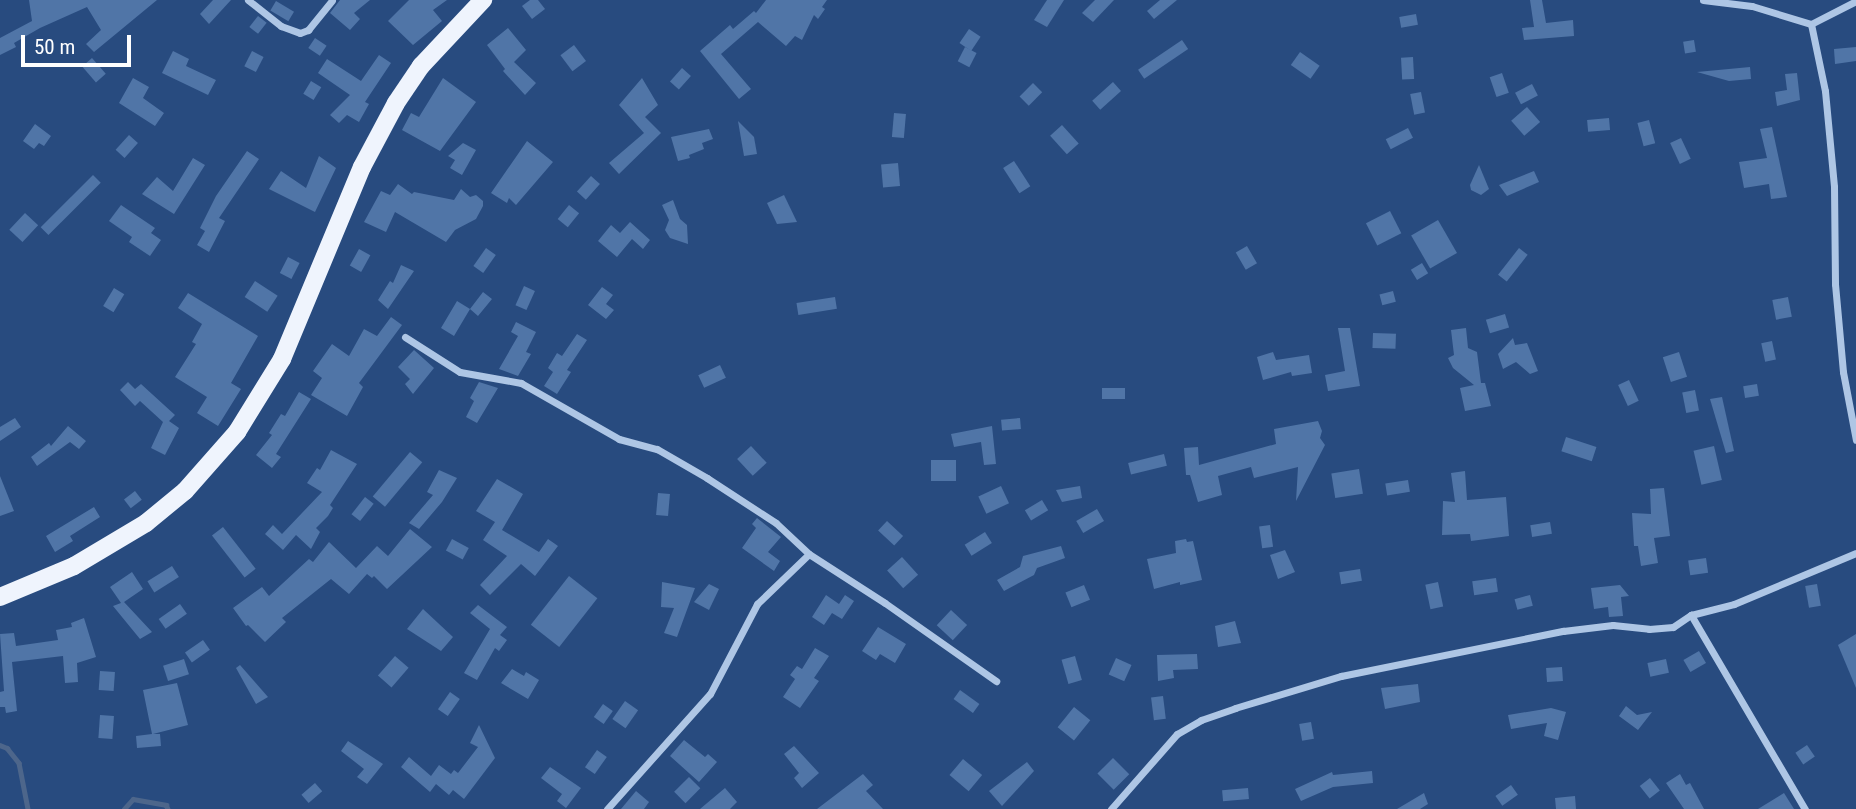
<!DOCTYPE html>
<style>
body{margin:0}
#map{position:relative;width:1856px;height:809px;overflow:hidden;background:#284b7f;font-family:"Roboto Condensed",sans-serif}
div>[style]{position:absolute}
.stream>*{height:4.5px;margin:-2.25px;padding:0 2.25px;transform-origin:2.25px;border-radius:2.25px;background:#4d668b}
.building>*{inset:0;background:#5075a7;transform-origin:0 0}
.street>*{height:7px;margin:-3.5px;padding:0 3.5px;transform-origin:3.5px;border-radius:3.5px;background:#aec6e5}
.primary>*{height:18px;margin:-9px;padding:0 9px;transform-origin:9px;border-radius:9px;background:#eff4fd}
span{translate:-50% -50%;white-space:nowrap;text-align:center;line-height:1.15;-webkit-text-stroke:5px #284b7f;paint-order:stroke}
.scale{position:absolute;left:21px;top:35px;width:110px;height:32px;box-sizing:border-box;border:4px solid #fff;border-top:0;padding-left:9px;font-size:21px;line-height:24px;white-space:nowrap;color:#fff;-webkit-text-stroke:5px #284b7f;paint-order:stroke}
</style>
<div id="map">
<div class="stream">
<div style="left:0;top:745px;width:8px;rotate:23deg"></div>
<div style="left:7px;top:748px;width:19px;rotate:51deg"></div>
<div style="left:19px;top:763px;width:47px;rotate:78.9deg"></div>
<div style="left:124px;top:809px;width:13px;rotate:-48deg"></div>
<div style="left:133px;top:799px;width:34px;rotate:10deg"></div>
<div style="left:166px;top:805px;width:4px;rotate:63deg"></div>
</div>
<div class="building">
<div style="clip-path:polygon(29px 0,157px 0,94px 52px,86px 44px,101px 30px,87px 7px,40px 28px,14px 43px,16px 47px,0 55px,0 38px,32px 21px)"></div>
<div style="clip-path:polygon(213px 0,231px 0,209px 24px,200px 14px)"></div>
<div style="clip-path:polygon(340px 0,370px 0,354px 13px,360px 19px,350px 30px,330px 13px)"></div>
<div style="clip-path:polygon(409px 0,447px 0,433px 10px,442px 21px,413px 45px,388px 21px)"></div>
<div style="clip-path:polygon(530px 0,538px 0,545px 9px,532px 19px,522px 6px)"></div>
<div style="clip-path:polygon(766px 0,827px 0,822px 7px,825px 9px,818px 19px,814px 15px,802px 40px,795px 36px,786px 46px,758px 22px,721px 54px,751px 89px,739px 99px,700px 51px,730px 25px,733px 29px,754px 11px,756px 13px)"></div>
<div style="clip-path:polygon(1047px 0,1064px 0,1047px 27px,1034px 20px)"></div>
<div style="clip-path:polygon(1095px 0,1114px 0,1093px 22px,1082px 13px)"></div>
<div style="clip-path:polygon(1160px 0,1177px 0,1154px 19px,1147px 11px)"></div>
<div style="clip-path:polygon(1530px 0,1542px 0,1546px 23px,1573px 20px,1574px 36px,1524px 40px,1522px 28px,1534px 27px)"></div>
<div style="left:276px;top:1px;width:21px;height:11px;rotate:31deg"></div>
<div style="left:1416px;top:14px;width:11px;height:17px;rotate:80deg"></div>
<div style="left:258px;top:16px;width:11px;height:14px;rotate:38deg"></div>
<div style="clip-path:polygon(508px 28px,526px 50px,514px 62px,536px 83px,525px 95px,503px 71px,505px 69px,487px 45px)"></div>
<div style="left:969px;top:29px;width:14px;height:17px;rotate:34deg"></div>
<div style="left:315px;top:38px;width:14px;height:12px;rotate:34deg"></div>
<div style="left:1182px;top:40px;width:11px;height:53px;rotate:56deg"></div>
<div style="left:1694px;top:40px;width:12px;height:11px;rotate:81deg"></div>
<div style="left:574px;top:45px;width:20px;height:17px;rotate:53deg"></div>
<div style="left:965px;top:47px;width:13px;height:16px;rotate:27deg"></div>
<div style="clip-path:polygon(1856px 47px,1856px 61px,1835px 64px,1834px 49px)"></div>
<div style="clip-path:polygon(173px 51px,189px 59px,186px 66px,216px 80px,208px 95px,162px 73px)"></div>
<div style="left:252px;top:51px;width:13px;height:17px;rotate:27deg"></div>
<div style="left:1300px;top:52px;width:24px;height:16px;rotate:35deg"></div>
<div style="clip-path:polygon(379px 55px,391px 63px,365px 102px,369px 104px,359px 122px,347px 115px,339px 123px,330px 115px,350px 95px,318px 73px,327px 59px,361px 81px)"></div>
<div style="left:1413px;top:57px;width:22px;height:12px;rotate:87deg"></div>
<div style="left:92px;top:58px;width:21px;height:13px;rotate:49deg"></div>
<div style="clip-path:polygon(1750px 67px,1751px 79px,1729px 81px,1697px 72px)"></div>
<div style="left:682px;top:68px;width:12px;height:18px;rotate:42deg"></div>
<div style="left:1502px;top:73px;width:21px;height:13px;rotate:71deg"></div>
<div style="clip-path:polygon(1797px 73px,1800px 100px,1777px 106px,1775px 92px,1787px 90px,1785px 74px)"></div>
<div style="clip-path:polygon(133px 78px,149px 87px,143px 98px,164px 113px,155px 126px,119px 103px)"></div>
<div style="clip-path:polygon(443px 78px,476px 102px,440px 151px,402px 130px,411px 113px,419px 117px)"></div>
<div style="clip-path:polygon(642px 78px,658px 105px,645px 117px,661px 133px,619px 174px,609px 163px,644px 133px,619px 105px)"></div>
<div style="left:311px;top:81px;width:12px;height:15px;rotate:31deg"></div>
<div style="left:1113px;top:82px;width:12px;height:28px;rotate:48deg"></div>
<div style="left:1033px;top:83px;width:13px;height:19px;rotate:45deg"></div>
<div style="left:1532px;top:84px;width:13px;height:19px;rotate:63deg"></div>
<div style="left:1421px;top:92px;width:21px;height:11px;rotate:79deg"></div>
<div style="left:1527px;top:107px;width:20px;height:21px;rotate:49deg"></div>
<div style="left:894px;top:113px;width:12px;height:24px;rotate:5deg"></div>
<div style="left:1609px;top:118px;width:12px;height:22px;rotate:85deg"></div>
<div style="left:1649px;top:120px;width:24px;height:12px;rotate:75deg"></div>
<div style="clip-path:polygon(738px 121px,754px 137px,757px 154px,744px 156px)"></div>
<div style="clip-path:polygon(35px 124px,51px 136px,44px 146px,39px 143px,34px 149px,23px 141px)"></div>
<div style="left:1062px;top:125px;width:25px;height:16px;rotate:48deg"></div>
<div style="clip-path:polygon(1772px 127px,1787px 197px,1771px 199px,1769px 184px,1744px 188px,1739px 162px,1767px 158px,1760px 129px)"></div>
<div style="left:1408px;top:128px;width:11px;height:25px;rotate:63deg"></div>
<div style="clip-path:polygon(709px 129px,713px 139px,702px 143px,704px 149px,689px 155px,690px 158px,678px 161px,671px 137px)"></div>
<div style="left:129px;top:135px;width:12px;height:20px;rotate:42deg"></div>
<div style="left:1681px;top:138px;width:23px;height:12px;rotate:65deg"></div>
<div style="clip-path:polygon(527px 141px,553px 162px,516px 205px,509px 198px,507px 203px,491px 193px)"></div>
<div style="clip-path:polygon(463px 143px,476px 150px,462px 175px,450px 168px,455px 160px,448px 156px)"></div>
<div style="clip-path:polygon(247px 151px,259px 159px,219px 218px,225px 221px,209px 252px,197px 245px,205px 231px,200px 228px,216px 196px)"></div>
<div style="clip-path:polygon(319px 156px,336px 168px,315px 212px,269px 189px,281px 171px,306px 188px)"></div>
<div style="clip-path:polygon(193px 158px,205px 165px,174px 214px,142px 194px,157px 177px,173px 191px)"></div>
<div style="left:1014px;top:161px;width:30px;height:13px;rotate:57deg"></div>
<div style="left:898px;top:163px;width:23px;height:17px;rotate:85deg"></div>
<div style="clip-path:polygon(1479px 165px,1489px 189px,1481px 195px,1471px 190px,1470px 185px)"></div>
<div style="clip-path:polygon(1534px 171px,1539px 182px,1507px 196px,1499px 185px)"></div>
<div style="left:93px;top:175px;width:11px;height:74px;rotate:45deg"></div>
<div style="left:591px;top:176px;width:12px;height:21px;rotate:42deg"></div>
<div style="clip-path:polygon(398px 184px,412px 194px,414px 192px,454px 200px,461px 189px,470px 197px,476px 195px,483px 201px,483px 206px,476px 219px,455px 230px,446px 242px,395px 212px,386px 232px,364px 222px,381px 191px,390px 195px)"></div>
<div style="clip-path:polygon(784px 195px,797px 222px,777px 224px,767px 203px)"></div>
<div style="clip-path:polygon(673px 200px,680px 219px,687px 225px,688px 244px,670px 238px,665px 230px,669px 220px,662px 205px)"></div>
<div style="clip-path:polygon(121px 205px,155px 228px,151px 233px,161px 240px,150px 256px,129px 242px,132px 237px,109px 221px)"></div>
<div style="left:569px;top:205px;width:13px;height:18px;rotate:39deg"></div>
<div style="left:1390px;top:211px;width:25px;height:27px;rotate:63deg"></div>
<div style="left:25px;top:213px;width:18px;height:23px;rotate:43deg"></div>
<div style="left:1438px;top:220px;width:38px;height:31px;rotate:60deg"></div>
<div style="clip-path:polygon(630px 222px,650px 240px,643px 249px,632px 239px,617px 257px,598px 241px,611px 225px,620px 233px)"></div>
<div style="left:1247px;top:246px;width:20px;height:13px;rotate:60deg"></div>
<div style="left:486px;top:248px;width:12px;height:22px;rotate:35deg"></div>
<div style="left:1519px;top:248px;width:11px;height:34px;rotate:38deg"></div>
<div style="left:359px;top:249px;width:13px;height:19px;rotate:29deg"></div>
<div style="left:288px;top:257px;width:13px;height:18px;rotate:27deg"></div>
<div style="left:1422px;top:263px;width:12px;height:13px;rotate:59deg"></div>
<div style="clip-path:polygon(401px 265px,414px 271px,388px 309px,378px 300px,390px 281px,393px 283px)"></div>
<div style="left:255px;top:281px;width:27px;height:19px;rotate:33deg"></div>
<div style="left:524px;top:286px;width:12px;height:21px;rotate:24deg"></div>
<div style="clip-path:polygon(602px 287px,613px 295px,606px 304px,614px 310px,606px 319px,588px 305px)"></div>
<div style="left:114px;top:288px;width:12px;height:21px;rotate:31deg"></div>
<div style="left:1393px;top:291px;width:11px;height:14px;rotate:75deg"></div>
<div style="clip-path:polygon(483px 292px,492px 299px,478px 316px,470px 309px,454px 336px,441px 328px,457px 301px,470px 309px)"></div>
<div style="clip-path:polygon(188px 293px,258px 336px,231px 383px,241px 389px,218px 426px,197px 413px,207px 397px,175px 377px,196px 344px,192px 342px,202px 324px,178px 308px)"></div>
<div style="left:835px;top:297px;width:12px;height:39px;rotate:81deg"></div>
<div style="left:1788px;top:297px;width:20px;height:16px;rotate:79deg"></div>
<div style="left:1505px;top:314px;width:14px;height:20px;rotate:73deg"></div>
<div style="clip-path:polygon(391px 317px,402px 325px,359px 383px,363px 387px,347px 416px,311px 395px,322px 378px,313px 371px,332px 344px,349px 356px,364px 329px,377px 336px)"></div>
<div style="clip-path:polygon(516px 322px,536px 332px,526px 352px,531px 354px,518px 376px,499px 369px,518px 336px,511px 332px)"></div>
<div style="clip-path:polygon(1338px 328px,1350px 328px,1360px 386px,1328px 391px,1325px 375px,1345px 371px)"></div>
<div style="clip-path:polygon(1466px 328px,1468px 348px,1477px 352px,1481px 383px,1485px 383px,1491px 406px,1465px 411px,1460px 388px,1474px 385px,1453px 368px,1448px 358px,1454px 355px,1451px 330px)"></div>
<div style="left:1373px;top:333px;width:23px;height:15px;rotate:2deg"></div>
<div style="clip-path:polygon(577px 334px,587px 340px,567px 370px,571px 372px,557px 394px,544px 386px,553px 372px,548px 368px,557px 353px,562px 356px)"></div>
<div style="clip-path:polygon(1513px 338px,1515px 345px,1527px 343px,1538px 371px,1530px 374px,1516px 362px,1503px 369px,1498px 354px)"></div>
<div style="left:1772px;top:341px;width:19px;height:11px;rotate:78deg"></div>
<div style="clip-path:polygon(414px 350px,434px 368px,413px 394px,405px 384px,410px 379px,398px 367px)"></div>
<div style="clip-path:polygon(1273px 352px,1276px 360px,1309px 355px,1312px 373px,1292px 376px,1291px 372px,1263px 380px,1257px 357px)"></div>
<div style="left:1679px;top:352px;width:26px;height:17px;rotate:72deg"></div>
<div style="left:720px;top:365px;width:14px;height:24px;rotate:65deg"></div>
<div style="left:1629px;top:380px;width:23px;height:12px;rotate:65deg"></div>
<div style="clip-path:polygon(128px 382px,135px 389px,141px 384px,175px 415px,169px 421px,179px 428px,165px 455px,151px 448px,163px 422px,140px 401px,135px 406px,120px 390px)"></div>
<div style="clip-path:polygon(479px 382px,498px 388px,477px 423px,466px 417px,474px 401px,470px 398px)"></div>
<div style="left:1757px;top:384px;width:12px;height:14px;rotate:81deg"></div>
<div style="left:1102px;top:388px;width:23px;height:11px"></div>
<div style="left:1695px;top:390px;width:21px;height:13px;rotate:79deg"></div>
<div style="clip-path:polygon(299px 392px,311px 399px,276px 454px,281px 457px,272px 468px,256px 455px,272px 435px,269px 433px,281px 414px,285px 416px)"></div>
<div style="clip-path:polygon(1722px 397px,1734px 451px,1726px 453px,1710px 399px)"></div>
<div style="clip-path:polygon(15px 418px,21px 427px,0 441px,0 427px)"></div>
<div style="left:1020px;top:418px;width:11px;height:19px;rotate:85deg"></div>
<div style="clip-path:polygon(1318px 421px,1322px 431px,1320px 438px,1325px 445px,1296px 501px,1298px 467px,1254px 478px,1251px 467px,1218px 476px,1222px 495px,1198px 502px,1190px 475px,1186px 475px,1184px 448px,1198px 447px,1199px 465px,1276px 444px,1274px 429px)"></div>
<div style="clip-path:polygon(68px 426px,86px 441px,79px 449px,70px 442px,37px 466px,31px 457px,49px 443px,51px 446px)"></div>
<div style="clip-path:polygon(992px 426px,996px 464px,984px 465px,981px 442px,954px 447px,951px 434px)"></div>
<div style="left:1566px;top:437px;width:32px;height:15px;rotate:18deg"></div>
<div style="left:751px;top:446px;width:23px;height:19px;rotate:47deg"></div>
<div style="left:1714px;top:446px;width:35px;height:21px;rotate:77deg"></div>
<div style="clip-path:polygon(331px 450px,357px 464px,330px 505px,333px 508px,328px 516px,316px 528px,320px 532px,311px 549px,296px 535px,283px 550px,265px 534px,273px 525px,282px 534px,322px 492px,307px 483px,317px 468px,320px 470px)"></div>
<div style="left:410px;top:452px;width:16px;height:58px;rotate:40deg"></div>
<div style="left:1164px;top:454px;width:12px;height:37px;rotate:76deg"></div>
<div style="left:956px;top:460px;width:21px;height:25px;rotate:90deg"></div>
<div style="left:1359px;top:469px;width:25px;height:28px;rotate:81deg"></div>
<div style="clip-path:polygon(439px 470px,457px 478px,442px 502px,419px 529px,409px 523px,433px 495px,427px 492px)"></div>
<div style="clip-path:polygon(1465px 471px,1467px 500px,1506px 497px,1509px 536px,1471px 541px,1470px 534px,1442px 535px,1443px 501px,1455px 502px,1451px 473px)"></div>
<div style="clip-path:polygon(0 476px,14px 511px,0 516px)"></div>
<div style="clip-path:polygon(497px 479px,523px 494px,502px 530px,539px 552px,548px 539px,558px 546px,535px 576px,521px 564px,490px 595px,480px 585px,507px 556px,483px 540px,495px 522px,476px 511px)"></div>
<div style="left:1408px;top:480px;width:12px;height:23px;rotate:81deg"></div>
<div style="left:1001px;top:486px;width:19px;height:25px;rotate:65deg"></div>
<div style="clip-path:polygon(1080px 486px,1082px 498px,1062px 502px,1056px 490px)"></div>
<div style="clip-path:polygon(1664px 488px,1670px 536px,1654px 538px,1658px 563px,1641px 566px,1638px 546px,1634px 546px,1632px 513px,1651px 514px,1650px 489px)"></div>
<div style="left:135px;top:491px;width:11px;height:14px;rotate:52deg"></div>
<div style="left:658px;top:493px;width:12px;height:22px;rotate:5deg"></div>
<div style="left:365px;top:497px;width:11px;height:22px;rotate:38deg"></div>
<div style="left:1042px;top:500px;width:12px;height:20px;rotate:59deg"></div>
<div style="clip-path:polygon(94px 507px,100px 517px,70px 536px,73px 541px,55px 552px,46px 536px)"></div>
<div style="left:1097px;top:509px;width:14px;height:24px;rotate:60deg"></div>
<div style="clip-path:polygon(757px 518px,781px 537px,768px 552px,780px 561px,774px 571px,742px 548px,756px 528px,752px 524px)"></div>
<div style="left:887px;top:521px;width:22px;height:13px;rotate:43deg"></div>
<div style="left:1550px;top:522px;width:12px;height:20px;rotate:81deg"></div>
<div style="left:1270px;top:525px;width:22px;height:11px;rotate:82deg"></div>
<div style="left:223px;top:527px;width:53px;height:14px;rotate:52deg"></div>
<div style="clip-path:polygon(410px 529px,432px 547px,387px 589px,374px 576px,372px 578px,367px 574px,349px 594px,331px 579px,282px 618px,286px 622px,265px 642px,248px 625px,246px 626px,233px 608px,262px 587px,269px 596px,309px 559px,313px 562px,329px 542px,356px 568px,377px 546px,388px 556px)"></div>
<div style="left:985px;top:532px;width:13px;height:24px;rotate:58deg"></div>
<div style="left:452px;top:539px;width:19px;height:13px;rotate:28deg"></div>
<div style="clip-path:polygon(1186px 539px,1187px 542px,1193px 541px,1202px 580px,1180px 585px,1180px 582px,1154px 589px,1147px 559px,1176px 553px,1175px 541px)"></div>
<div style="clip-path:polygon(1061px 546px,1065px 558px,1037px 568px,1034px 575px,1004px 591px,997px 580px,1020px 567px,1023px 556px)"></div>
<div style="clip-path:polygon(1285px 550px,1295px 572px,1278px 579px,1270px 555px)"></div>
<div style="left:902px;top:557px;width:24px;height:20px;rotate:48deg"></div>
<div style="left:1706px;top:558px;width:15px;height:18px;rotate:82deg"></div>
<div style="left:172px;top:566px;width:13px;height:29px;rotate:58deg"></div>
<div style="left:1360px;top:569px;width:12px;height:21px;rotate:81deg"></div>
<div style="clip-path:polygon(132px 572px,143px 589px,124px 602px,152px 632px,140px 639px,113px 606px,121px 603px,110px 587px)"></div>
<div style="left:569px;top:576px;width:36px;height:62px;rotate:38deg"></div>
<div style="left:1496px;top:578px;width:14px;height:24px;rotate:82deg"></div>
<div style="clip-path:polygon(662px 582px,695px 588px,677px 637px,664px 633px,674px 608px,661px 607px)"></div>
<div style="left:1438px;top:582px;width:25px;height:13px;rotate:78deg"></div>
<div style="clip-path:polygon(709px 584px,719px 589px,709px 610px,694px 602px)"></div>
<div style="left:1817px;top:584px;width:22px;height:12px;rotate:80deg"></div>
<div style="left:1084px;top:585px;width:16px;height:20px;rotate:68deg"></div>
<div style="clip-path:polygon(1620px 585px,1629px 596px,1621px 597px,1623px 616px,1609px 617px,1608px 607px,1594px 609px,1591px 588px)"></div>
<div style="clip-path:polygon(826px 595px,839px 604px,845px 595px,854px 601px,842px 619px,832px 613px,824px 625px,812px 617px)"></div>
<div style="left:1530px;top:595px;width:11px;height:16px;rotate:75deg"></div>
<div style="left:180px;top:604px;width:12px;height:26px;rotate:55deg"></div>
<div style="clip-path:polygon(478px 605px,507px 627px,500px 635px,507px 640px,499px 651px,495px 648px,477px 680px,464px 673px,490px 629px,470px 613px)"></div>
<div style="clip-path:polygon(423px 609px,453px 637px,441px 651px,407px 629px)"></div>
<div style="left:951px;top:610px;width:22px;height:21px;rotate:43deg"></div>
<div style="clip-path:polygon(84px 618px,96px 657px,77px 663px,78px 682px,65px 683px,63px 656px,12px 662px,17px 711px,6px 713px,5px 707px,0 707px,0 692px,4px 691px,0 634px,14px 633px,16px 646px,58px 640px,56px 630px,72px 627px,71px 623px)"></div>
<div style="clip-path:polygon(1235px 621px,1241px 643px,1218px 647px,1215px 626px)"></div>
<div style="clip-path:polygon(878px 627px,906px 644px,895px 663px,880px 654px,876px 660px,862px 651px)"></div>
<div style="clip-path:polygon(1856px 634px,1856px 688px,1838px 645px)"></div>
<div style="left:203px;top:640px;width:12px;height:22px;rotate:55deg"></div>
<div style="clip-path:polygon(815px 648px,829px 656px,814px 678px,819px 681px,800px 708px,783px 697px,795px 679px,790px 675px,797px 666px,802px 669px)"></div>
<div style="left:1699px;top:651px;width:14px;height:18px;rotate:60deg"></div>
<div style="clip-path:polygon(1197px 654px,1198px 669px,1173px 670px,1174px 678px,1158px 681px,1157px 655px)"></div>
<div style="left:395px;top:656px;width:18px;height:26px;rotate:41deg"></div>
<div style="left:1075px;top:656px;width:25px;height:14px;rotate:74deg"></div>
<div style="left:1116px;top:658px;width:17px;height:18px;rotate:24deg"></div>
<div style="left:184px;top:659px;width:16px;height:22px;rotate:72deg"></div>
<div style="left:1666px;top:659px;width:14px;height:19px;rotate:78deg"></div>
<div style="clip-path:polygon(240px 665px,268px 697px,256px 704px,236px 668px)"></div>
<div style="left:1562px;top:667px;width:14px;height:16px;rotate:86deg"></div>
<div style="clip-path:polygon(512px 669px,524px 676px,526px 672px,539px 680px,528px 699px,501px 683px)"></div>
<div style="left:100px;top:671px;width:15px;height:19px;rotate:4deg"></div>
<div style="clip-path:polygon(177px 683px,188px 725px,153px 734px,160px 734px,161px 746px,137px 748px,136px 736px,152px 734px,143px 690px)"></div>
<div style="clip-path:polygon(1418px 684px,1420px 702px,1385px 709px,1381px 688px)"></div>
<div style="left:960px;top:690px;width:24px;height:11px;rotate:36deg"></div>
<div style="left:450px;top:692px;width:12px;height:21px;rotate:35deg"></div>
<div style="left:1163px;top:696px;width:23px;height:12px;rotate:83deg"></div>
<div style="left:625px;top:701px;width:16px;height:22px;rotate:35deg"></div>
<div style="left:603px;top:704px;width:12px;height:16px;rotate:35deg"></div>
<div style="clip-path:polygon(1626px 706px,1637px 715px,1652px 712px,1638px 730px,1619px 716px)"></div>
<div style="left:1074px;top:707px;width:21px;height:26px;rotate:39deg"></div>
<div style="clip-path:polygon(1551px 708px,1566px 712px,1558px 740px,1544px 736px,1547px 723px,1511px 729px,1508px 715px)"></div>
<div style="left:100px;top:715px;width:14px;height:23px;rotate:4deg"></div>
<div style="left:1311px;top:722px;width:17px;height:12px;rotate:80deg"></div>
<div style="clip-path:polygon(479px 725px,495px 758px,464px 799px,453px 790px,449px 795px,436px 784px,430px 792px,401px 767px,409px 757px,431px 776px,439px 765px,451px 774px,454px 770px,458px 773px,478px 747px,470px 743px)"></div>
<div style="clip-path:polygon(684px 740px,705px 757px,708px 754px,717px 762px,699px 782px,670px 756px)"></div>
<div style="clip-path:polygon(348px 741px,383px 764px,367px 784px,357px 777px,364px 769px,341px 751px)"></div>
<div style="left:1807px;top:745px;width:14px;height:14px;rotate:56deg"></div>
<div style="clip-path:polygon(794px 746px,819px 773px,802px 788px,794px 778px,799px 773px,784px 754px)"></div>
<div style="left:597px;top:750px;width:12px;height:21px;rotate:35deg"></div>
<div style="left:1113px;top:758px;width:23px;height:22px;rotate:45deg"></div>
<div style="left:963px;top:759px;width:25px;height:21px;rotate:40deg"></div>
<div style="clip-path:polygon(1027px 762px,1034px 771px,1002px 806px,989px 791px)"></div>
<div style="clip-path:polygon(550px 767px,581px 788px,566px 808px,557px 801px,562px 794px,541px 778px)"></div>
<div style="clip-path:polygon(1372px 771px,1373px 783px,1333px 787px,1301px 801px,1295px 789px,1332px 772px,1333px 775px)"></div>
<div style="clip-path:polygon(863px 774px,873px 785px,866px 791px,883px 809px,817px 809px)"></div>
<div style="clip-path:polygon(1680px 774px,1686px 785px,1690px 783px,1704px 809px,1684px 809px,1666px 783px)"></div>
<div style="left:689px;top:777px;width:16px;height:21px;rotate:45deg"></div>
<div style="left:1650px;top:778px;width:16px;height:13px;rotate:52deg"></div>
<div style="left:315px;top:783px;width:11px;height:18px;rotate:49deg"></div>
<div style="left:1511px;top:785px;width:12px;height:19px;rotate:55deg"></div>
<div style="clip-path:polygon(725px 788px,737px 802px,730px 809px,700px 809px)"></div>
<div style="left:1248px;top:788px;width:11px;height:26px;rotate:85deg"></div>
<div style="clip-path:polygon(636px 791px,649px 802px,644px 809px,621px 809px)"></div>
<div style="clip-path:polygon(1424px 793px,1428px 804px,1420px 809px,1397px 809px)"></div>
<div style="clip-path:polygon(1784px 793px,1794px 809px,1758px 809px)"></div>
<div style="clip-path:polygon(1575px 796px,1576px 809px,1556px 809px,1555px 798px)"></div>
</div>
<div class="street">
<div style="left:248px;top:0;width:42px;rotate:38.2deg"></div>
<div style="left:281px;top:26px;width:20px;rotate:20deg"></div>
<div style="left:300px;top:33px;width:9px;rotate:-21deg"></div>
<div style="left:308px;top:30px;width:38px;rotate:-51deg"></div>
<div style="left:1703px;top:0;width:49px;rotate:7deg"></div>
<div style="left:1752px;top:6px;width:62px;rotate:17deg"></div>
<div style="left:1811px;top:24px;width:51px;rotate:-27.1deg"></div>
<div style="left:1811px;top:24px;width:68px;rotate:78.2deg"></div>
<div style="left:1825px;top:91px;width:96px;rotate:84.6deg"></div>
<div style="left:1834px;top:187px;width:97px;rotate:89.4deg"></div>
<div style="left:1835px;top:284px;width:88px;rotate:84.8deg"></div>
<div style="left:1843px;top:372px;width:69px;rotate:79.2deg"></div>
<div style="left:405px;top:337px;width:65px;rotate:32.5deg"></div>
<div style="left:460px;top:372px;width:62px;rotate:10.2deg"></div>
<div style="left:521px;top:383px;width:113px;rotate:29.7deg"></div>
<div style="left:619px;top:439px;width:39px;rotate:15deg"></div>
<div style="left:657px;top:449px;width:58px;rotate:30.1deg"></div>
<div style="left:707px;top:478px;width:82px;rotate:33.1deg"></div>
<div style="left:776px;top:523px;width:45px;rotate:43.2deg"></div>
<div style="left:809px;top:554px;width:90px;rotate:32.8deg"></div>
<div style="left:885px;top:603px;width:136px;rotate:35.1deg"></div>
<div style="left:1691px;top:615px;width:225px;rotate:59.6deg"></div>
<div style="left:607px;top:809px;width:154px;rotate:-48.2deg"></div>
<div style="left:710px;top:694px;width:102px;rotate:-62.4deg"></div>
<div style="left:757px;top:604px;width:72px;rotate:-43.9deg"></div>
<div style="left:1111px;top:809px;width:100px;rotate:-48.7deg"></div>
<div style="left:1177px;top:734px;width:28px;rotate:-30deg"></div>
<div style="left:1201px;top:720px;width:36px;rotate:-19deg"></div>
<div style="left:1235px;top:708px;width:111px;rotate:-16.8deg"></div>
<div style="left:1341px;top:676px;width:227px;rotate:-11.5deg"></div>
<div style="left:1563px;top:631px;width:50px;rotate:-6.8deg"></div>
<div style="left:1613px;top:625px;width:36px;rotate:6deg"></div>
<div style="left:1649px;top:629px;width:24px;rotate:-5deg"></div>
<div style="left:1673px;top:627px;width:22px;rotate:-34deg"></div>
<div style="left:1691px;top:615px;width:44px;rotate:-14.3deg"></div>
<div style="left:1734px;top:604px;width:132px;rotate:-22.7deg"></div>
</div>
<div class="primary">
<div style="left:0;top:597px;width:80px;rotate:-22.7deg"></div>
<div style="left:74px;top:566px;width:84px;rotate:-30.8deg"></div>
<div style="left:146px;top:523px;width:50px;rotate:-39.4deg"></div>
<div style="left:185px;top:491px;width:79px;rotate:-48.6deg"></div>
<div style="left:237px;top:432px;width:86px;rotate:-58.3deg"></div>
<div style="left:282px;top:359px;width:208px;rotate:-67.4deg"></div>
<div style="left:362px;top:167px;width:72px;rotate:-62deg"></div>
<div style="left:396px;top:103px;width:45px;rotate:-56deg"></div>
<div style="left:421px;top:66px;width:91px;rotate:-46.8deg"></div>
</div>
<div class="scale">50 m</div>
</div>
